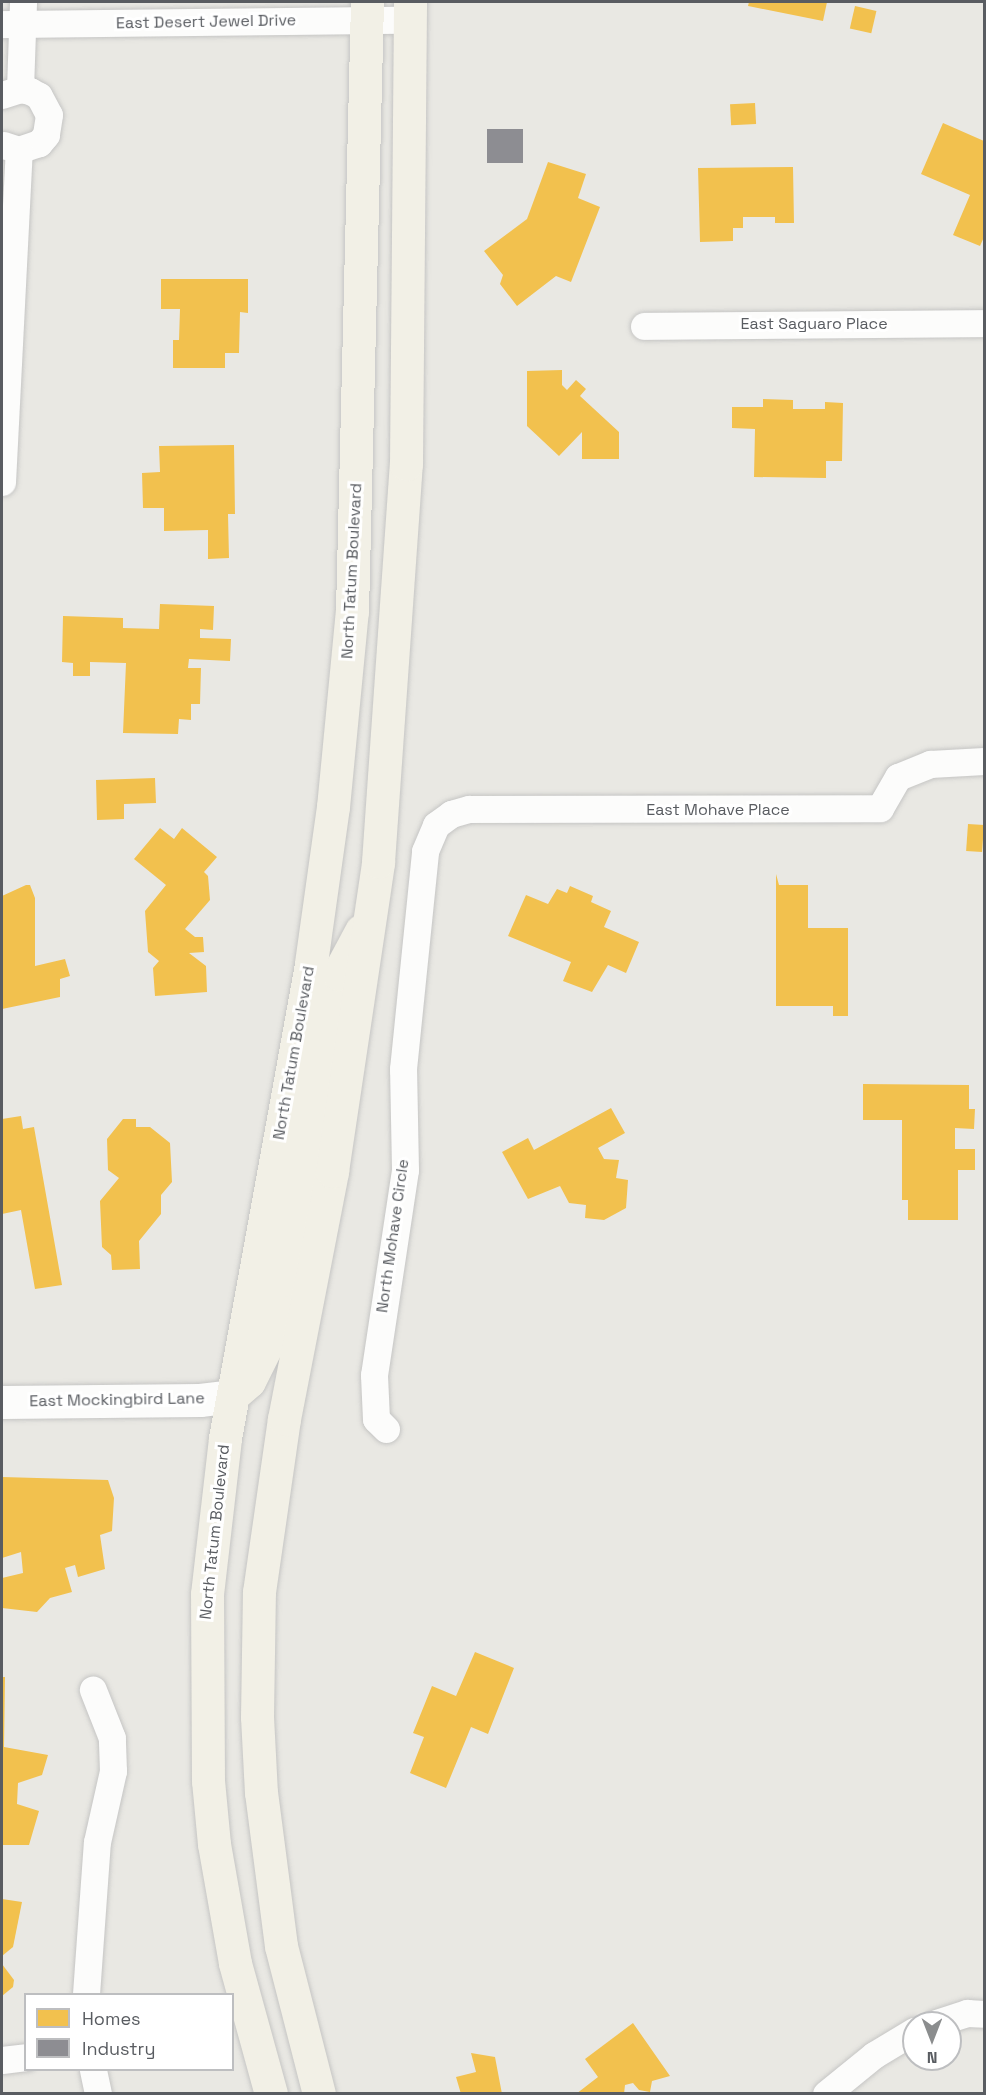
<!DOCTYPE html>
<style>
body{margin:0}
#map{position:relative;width:986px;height:2095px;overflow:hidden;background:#e9e8e3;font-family:"Space Grotesk",sans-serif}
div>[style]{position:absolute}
.homes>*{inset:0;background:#f2c14e;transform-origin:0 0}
.industry>*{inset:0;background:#8d8d92;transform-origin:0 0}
.roads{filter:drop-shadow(0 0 2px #c5c5c4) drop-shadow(0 0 2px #c5c5c4)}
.street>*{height:27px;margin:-13.5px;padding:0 13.5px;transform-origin:13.5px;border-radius:13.5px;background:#fcfcfb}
.secondary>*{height:33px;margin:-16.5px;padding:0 16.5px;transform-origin:16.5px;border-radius:16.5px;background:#fcfcfb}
.primary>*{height:33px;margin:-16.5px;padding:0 16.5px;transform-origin:16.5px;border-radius:16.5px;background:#f2f0e6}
span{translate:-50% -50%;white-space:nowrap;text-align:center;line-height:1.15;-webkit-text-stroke:6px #fff;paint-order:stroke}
.street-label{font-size:16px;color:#595c61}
.frame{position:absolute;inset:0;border:3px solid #595c61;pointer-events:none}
.legend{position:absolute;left:24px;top:1993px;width:210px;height:78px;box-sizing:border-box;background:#fff;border:2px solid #bdbec0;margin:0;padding:8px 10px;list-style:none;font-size:18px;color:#595c61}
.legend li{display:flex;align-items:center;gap:12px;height:30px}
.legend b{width:30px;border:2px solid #bdbec0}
.north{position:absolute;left:902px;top:2011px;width:60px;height:60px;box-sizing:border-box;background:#fff;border:2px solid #bdbec0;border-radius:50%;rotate:180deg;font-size:16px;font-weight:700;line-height:24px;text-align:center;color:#595c61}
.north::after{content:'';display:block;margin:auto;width:21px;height:27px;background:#8b8d8e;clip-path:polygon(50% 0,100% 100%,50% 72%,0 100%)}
</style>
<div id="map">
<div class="homes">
<div style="clip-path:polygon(749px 2px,827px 2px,823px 21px,748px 6px)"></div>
<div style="left:855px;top:6px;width:22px;height:23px;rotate:13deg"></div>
<div style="left:755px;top:103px;width:21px;height:25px;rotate:87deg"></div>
<div style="clip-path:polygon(943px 123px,984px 141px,984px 237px,980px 246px,953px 235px,970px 195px,921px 174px)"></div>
<div style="clip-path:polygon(548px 162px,586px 174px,578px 198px,600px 207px,571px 282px,556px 276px,517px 306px,500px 284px,503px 275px,484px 251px,527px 219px)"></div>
<div style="clip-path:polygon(793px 167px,794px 223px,775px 223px,775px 217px,743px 217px,743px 228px,733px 228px,733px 241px,700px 242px,698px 168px)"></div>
<div style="clip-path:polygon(161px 279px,248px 279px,248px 313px,240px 312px,239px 353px,225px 353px,225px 368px,173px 368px,173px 340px,179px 340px,180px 309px,161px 309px)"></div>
<div style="clip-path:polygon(562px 370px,562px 385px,567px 390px,576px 380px,586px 389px,580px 396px,619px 432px,619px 459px,582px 459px,582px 432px,559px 456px,527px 426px,527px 371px)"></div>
<div style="clip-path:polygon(763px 399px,793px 400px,793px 409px,825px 409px,825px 402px,843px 403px,842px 461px,826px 461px,826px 478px,754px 477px,755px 429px,732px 428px,732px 407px,763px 407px)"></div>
<div style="clip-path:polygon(234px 445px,235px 514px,228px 514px,229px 558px,208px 559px,208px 530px,164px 531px,164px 508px,143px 508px,142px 473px,160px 472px,159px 446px)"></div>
<div style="clip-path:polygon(160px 604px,214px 606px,213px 630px,200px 629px,200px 638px,231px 639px,230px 661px,189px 659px,188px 668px,201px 668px,200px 704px,191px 704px,191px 720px,179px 719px,178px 734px,123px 733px,126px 663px,90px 662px,90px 676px,73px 676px,73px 663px,62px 662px,63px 616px,123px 618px,123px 628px,159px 629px)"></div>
<div style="clip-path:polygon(155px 778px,156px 803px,124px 804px,124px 819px,97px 820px,96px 780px)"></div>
<div style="left:968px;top:824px;width:16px;height:27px;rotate:4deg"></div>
<div style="clip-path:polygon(160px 828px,174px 839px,182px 828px,217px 857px,204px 872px,208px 876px,210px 900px,185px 929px,195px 937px,203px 937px,204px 952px,189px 953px,206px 966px,207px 992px,155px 996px,153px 968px,159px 961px,148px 952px,145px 911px,166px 885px,134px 859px)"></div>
<div style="clip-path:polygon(776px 874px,779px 885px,808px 885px,808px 928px,848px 928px,848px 1016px,833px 1016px,833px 1006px,776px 1006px)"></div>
<div style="clip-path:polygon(26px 885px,30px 885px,35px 898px,35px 966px,65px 959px,70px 976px,60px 979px,60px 997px,2px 1009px,2px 896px)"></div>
<div style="clip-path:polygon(570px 886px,593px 896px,591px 902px,611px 911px,604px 927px,639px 942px,626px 973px,608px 965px,592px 992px,563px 981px,571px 962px,508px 936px,526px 895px,548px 904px,557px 889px,567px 893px)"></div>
<div style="clip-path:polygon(863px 1084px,969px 1085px,969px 1109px,975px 1109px,974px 1129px,955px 1128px,955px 1149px,975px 1149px,975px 1170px,958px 1170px,958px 1220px,908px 1220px,908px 1200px,902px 1200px,902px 1120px,863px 1120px)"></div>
<div style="clip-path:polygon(611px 1108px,625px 1133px,598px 1148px,604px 1159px,619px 1160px,616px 1178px,628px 1180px,626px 1208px,604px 1220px,585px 1218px,586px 1205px,569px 1203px,560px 1186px,528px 1199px,502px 1152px,528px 1138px,534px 1150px)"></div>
<div style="clip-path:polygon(21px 1116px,23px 1129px,34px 1127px,62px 1285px,35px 1289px,21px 1210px,2px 1214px,2px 1119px)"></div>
<div style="clip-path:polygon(123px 1119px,136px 1119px,136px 1127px,150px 1127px,170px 1143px,172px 1182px,161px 1195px,161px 1214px,139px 1241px,140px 1269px,112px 1270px,111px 1255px,102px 1247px,100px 1201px,119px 1178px,108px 1170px,107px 1139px)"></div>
<div style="clip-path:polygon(2px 1477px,108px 1480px,114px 1498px,112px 1531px,100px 1535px,105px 1569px,78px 1577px,75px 1565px,65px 1568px,72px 1592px,50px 1598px,37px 1612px,2px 1608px,2px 1578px,23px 1573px,21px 1552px,2px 1558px)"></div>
<div style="clip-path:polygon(475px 1652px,514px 1668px,488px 1734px,471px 1727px,446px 1788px,410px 1773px,424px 1737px,413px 1733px,432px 1686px,456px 1696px)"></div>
<div style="clip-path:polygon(2px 1677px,5px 1677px,4px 1747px,48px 1755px,42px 1775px,18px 1783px,17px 1804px,39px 1811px,29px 1845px,2px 1845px)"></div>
<div style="clip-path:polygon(2px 1899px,22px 1902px,13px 1947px,2px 1956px)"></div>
<div style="clip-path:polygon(2px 1964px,14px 1980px,13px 1987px,2px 1996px)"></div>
<div style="clip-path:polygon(633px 2023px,670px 2076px,652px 2081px,650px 2092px,639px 2090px,633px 2083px,625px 2085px,624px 2094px,576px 2094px,598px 2077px,585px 2059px)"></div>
<div style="clip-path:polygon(471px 2053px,495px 2057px,502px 2094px,461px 2094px,456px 2077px,476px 2072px)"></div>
</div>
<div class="industry">
<div style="left:487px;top:129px;width:36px;height:34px"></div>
</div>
<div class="roads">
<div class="street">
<div style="left:2px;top:24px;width:408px;rotate:-0.6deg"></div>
<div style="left:20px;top:89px;width:87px;rotate:-88deg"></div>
<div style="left:2px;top:95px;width:19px;rotate:-18deg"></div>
<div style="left:20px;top:89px;width:10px;rotate:11deg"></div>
<div style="left:30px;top:91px;width:10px;rotate:29deg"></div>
<div style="left:39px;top:96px;width:21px;rotate:62deg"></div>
<div style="left:49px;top:115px;width:20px;rotate:99deg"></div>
<div style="left:46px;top:135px;width:11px;rotate:131deg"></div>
<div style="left:39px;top:143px;width:21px;rotate:161deg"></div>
<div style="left:19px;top:150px;width:16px;rotate:-162deg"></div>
<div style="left:644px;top:326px;width:340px;rotate:-0.5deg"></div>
<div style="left:2px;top:482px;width:332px;rotate:-87.1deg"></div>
<div style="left:386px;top:1429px;width:14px;rotate:-135deg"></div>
<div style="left:376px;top:1419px;width:44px;rotate:-92.6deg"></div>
<div style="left:374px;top:1375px;width:207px;rotate:-81.4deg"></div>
<div style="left:405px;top:1170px;width:101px;rotate:-91.1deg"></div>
<div style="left:403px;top:1069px;width:219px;rotate:-84.2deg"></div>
<div style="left:425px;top:851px;width:28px;rotate:-67deg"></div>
<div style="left:436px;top:825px;width:19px;rotate:-36deg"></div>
<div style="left:451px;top:814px;width:19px;rotate:-16deg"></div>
<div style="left:469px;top:809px;width:411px;rotate:-0.1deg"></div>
<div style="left:880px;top:808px;width:36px;rotate:-60deg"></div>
<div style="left:898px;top:777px;width:35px;rotate:-22deg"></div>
<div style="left:930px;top:764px;width:54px;rotate:-3.2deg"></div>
<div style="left:86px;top:1994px;width:152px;rotate:-85.9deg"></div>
<div style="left:97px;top:1842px;width:73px;rotate:-77.3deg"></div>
<div style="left:113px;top:1771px;width:33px;rotate:-92deg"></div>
<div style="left:112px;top:1738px;width:52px;rotate:-111.6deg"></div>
<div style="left:936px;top:2023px;width:33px;rotate:-18deg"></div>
<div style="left:967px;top:2013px;width:17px;rotate:3deg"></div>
<div style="left:2px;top:2060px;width:24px;rotate:-7deg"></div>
<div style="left:93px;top:2070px;width:25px;rotate:78deg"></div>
<div style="left:826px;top:2094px;width:62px;rotate:-39.1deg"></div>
<div style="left:874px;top:2055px;width:47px;rotate:-31deg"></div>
</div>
<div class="secondary">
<div style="left:2px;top:1402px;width:198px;rotate:-0.6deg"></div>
<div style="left:200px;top:1400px;width:32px;rotate:-7deg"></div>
</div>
<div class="primary">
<div style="left:233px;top:1395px;width:21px;rotate:-41deg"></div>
<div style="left:249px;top:1381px;width:40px;rotate:-63.4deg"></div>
<div style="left:267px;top:1345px;width:67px;rotate:-76.2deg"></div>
<div style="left:283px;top:1280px;width:311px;rotate:-79.8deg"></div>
<div style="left:338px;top:974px;width:49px;rotate:-61.9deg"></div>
<div style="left:271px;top:2094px;width:136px;rotate:-105.4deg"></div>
<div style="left:235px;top:1963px;width:121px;rotate:-100deg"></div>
<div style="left:214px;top:1844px;width:63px;rotate:-95.4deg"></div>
<div style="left:208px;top:1781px;width:187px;rotate:-90.3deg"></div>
<div style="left:207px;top:1594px;width:157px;rotate:-83.4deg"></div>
<div style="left:225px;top:1438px;width:483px;rotate:-79.7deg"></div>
<div style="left:311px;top:963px;width:158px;rotate:-82deg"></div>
<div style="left:333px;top:807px;width:197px;rotate:-84.5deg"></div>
<div style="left:352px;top:611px;width:609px;rotate:-88.59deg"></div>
<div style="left:319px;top:2094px;width:153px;rotate:-104.4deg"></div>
<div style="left:281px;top:1946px;width:154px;rotate:-97.4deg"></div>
<div style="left:261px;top:1793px;width:76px;rotate:-93deg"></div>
<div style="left:257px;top:1717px;width:125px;rotate:-89.1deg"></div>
<div style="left:259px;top:1592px;width:175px;rotate:-81.8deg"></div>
<div style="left:284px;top:1419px;width:253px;rotate:-79deg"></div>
<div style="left:332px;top:1171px;width:312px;rotate:-81.5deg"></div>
<div style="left:378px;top:862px;width:399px;rotate:-86deg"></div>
<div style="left:406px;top:464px;width:462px;rotate:-89.5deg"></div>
</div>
</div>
<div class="street-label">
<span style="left:206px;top:22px;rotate:-1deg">East Desert Jewel Drive</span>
<span style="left:814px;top:324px">East Saguaro Place</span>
<span style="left:352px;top:571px;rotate:-87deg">North Tatum Boulevard</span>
<span style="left:718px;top:810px">East Mohave Place</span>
<span style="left:294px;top:1053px;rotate:-80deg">North Tatum Boulevard</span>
<span style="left:393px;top:1236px;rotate:-82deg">North Mohave Circle</span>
<span style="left:117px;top:1400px;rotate:-1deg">East Mockingbird Lane</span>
<span style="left:215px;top:1532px;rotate:-84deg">North Tatum Boulevard</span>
</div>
<div class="frame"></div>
<ul class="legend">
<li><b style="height:16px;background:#f2c14e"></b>Homes</li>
<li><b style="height:16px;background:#8d8d92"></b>Industry</li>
</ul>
<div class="north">N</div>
</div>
